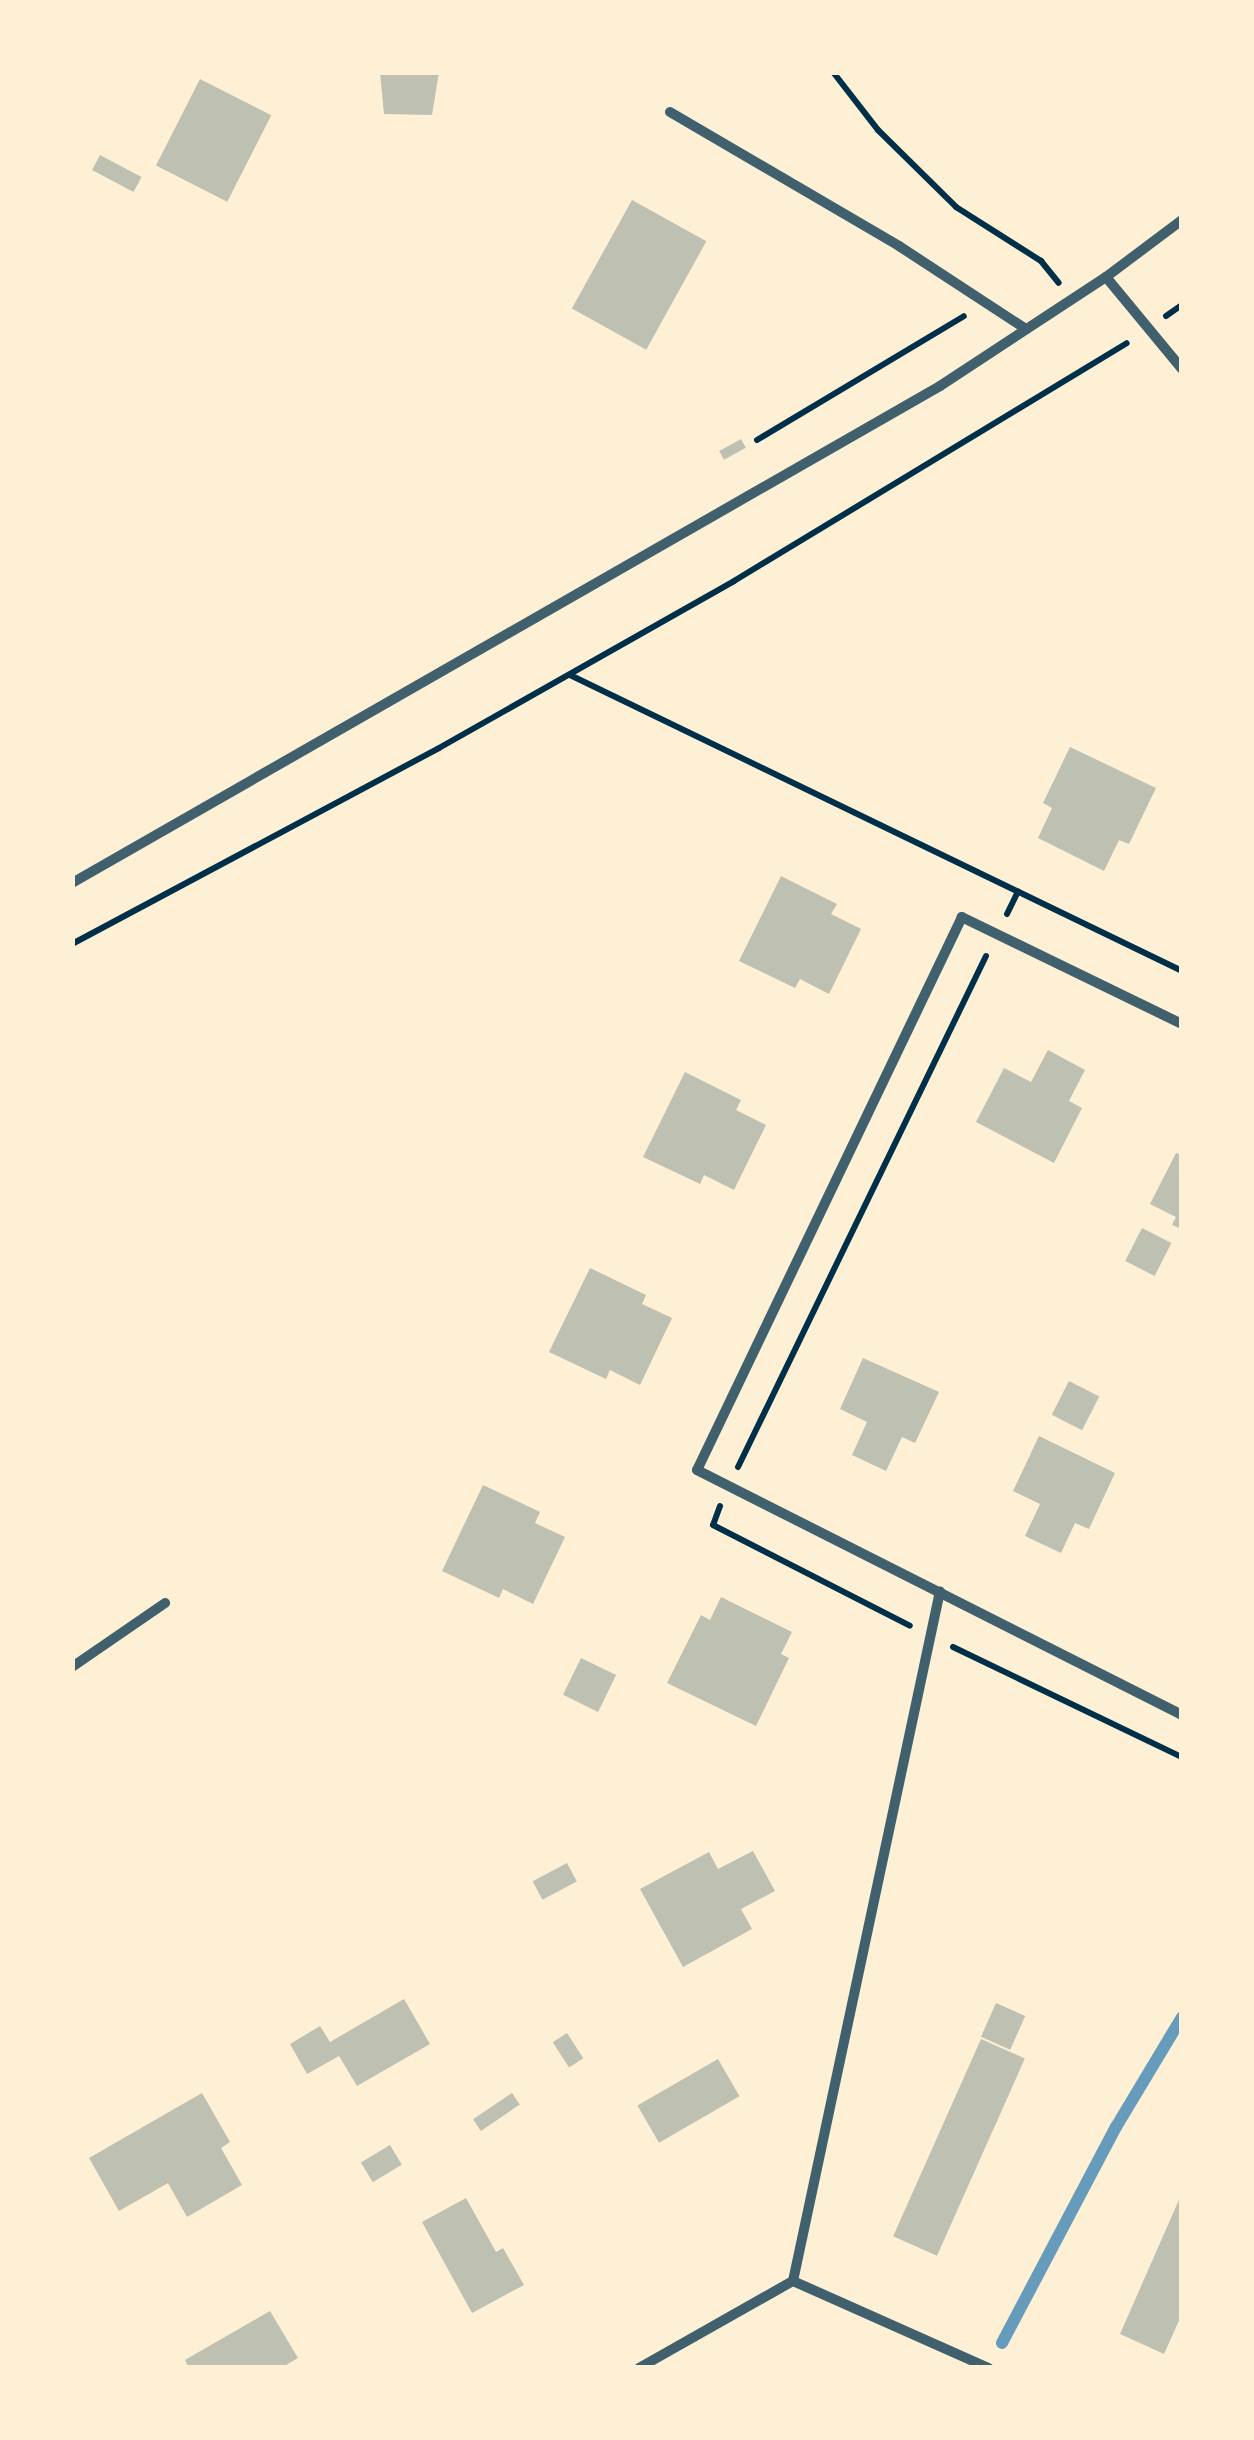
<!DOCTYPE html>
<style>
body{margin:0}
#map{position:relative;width:1254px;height:2440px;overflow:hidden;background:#fdf0d5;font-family:"Libre Baskerville",serif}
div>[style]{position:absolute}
.stream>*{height:12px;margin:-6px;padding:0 6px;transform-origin:6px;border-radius:6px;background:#669bbc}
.building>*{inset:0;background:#bec0b2;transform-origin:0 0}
.path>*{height:6px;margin:-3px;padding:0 3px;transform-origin:3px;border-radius:3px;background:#003049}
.minor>*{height:10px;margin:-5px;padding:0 5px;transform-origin:5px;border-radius:5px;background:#3f606c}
span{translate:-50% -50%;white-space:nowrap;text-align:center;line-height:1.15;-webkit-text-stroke:8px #fdf0d5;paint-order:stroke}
.frame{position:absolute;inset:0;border:75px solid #fdf0d5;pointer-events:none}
</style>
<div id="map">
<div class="stream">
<div style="left:1002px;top:2343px;width:244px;rotate:-62.2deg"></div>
<div style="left:1116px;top:2127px;width:128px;rotate:-59deg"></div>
</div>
<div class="building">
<div style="clip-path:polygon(380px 72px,439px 72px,432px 115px,384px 114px)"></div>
<div style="left:200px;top:79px;width:80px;height:97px;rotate:27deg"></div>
<div style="left:100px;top:155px;width:47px;height:17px;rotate:28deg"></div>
<div style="left:632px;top:200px;width:85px;height:124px;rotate:29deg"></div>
<div style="left:741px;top:439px;width:10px;height:25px;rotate:61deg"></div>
<div style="clip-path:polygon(1070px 747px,1156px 788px,1129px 844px,1119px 840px,1104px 871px,1038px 838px,1052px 808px,1043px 803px)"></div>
<div style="clip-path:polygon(781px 876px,837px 904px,831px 914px,861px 929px,829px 994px,800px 979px,795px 988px,739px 961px)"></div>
<div style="clip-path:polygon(1048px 1050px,1085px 1070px,1069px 1101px,1082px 1108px,1054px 1163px,976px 1122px,1004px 1068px,1031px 1082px)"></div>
<div style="clip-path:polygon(685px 1072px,741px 1100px,736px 1110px,766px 1125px,734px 1190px,704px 1175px,700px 1184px,643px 1157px)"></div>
<div style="clip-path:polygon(1176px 1153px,1182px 1155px,1182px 1229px,1172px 1225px,1176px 1217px,1150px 1204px)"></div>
<div style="left:1142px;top:1228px;width:33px;height:37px;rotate:27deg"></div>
<div style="clip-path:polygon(590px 1268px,646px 1295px,642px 1304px,672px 1318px,640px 1385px,610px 1370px,606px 1379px,549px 1352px)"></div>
<div style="clip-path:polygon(863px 1358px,939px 1392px,915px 1443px,902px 1437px,886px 1471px,852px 1455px,867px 1422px,840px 1409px)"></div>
<div style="left:1069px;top:1381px;width:34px;height:38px;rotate:27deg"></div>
<div style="clip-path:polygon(1039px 1436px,1115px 1473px,1089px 1529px,1075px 1523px,1061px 1553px,1025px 1536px,1040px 1504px,1013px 1491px)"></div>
<div style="clip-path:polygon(483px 1485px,540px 1512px,535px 1523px,565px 1537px,533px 1604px,503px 1589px,499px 1598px,442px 1571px)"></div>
<div style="clip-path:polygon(721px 1597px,792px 1632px,781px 1654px,789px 1658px,756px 1726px,667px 1683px,701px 1615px,710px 1620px)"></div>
<div style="left:581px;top:1658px;width:39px;height:41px;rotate:26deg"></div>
<div style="clip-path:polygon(753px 1851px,775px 1891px,741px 1909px,752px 1929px,683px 1967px,640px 1889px,709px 1852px,718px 1869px)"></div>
<div style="left:567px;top:1863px;width:21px;height:39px;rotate:62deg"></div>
<div style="clip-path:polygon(404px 1999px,430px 2044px,357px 2086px,339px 2056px,307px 2074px,290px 2044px,320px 2026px,330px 2042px)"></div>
<div style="left:996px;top:2003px;width:32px;height:37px;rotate:24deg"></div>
<div style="left:567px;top:2033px;width:30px;height:17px;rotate:57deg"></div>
<div style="left:981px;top:2039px;width:48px;height:216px;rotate:24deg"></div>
<div style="left:718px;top:2059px;width:43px;height:93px;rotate:60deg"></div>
<div style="clip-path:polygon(202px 2093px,230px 2142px,221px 2148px,242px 2185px,187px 2217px,168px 2183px,119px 2211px,89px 2158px)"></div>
<div style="left:512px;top:2093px;width:14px;height:47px;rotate:56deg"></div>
<div style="left:390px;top:2145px;width:23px;height:34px;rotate:59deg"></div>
<div style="clip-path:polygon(1182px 2193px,1182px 2314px,1164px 2354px,1120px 2334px)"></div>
<div style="clip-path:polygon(466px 2198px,496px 2252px,503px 2248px,524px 2285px,472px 2313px,422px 2222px)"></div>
<div style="clip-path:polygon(270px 2311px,298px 2358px,281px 2368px,189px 2368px,185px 2360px)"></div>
</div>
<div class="path">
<div style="left:833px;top:72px;width:73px;rotate:52.2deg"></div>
<div style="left:878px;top:130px;width:110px;rotate:44.6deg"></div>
<div style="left:956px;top:207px;width:101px;rotate:32.4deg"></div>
<div style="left:1041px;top:261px;width:28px;rotate:51deg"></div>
<div style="left:1166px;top:316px;width:19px;rotate:-35deg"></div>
<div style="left:757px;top:440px;width:241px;rotate:-30.9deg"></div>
<div style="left:570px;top:675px;width:680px;rotate:25.81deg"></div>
<div style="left:1007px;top:914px;width:25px;rotate:-64deg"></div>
<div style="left:72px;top:944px;width:416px;rotate:-28.1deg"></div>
<div style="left:439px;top:748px;width:339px;rotate:-29.5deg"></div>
<div style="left:734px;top:581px;width:459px;rotate:-31.2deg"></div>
<div style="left:738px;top:1467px;width:568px;rotate:-64.11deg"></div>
<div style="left:720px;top:1506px;width:20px;rotate:110deg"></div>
<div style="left:713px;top:1525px;width:221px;rotate:27.1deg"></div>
<div style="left:953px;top:1647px;width:254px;rotate:25.7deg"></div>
</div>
<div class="minor">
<div style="left:670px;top:112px;width:265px;rotate:30.3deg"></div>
<div style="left:899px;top:246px;width:152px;rotate:33.2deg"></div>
<div style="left:1106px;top:277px;width:119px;rotate:50.4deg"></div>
<div style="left:72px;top:883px;width:1000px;rotate:-29.79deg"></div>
<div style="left:940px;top:386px;width:199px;rotate:-33.3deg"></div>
<div style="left:1106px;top:277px;width:95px;rotate:-36.9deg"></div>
<div style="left:1182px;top:1024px;width:245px;rotate:-154.1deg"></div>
<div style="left:962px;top:917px;width:613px;rotate:115.6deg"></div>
<div style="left:697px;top:1470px;width:543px;rotate:26.8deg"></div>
<div style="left:72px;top:1667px;width:113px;rotate:-34.5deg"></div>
<div style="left:793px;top:2281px;width:705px;rotate:-77.97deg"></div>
<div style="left:639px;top:2368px;width:177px;rotate:-29.5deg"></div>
<div style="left:793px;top:2281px;width:214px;rotate:24deg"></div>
</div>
<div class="frame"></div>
</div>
